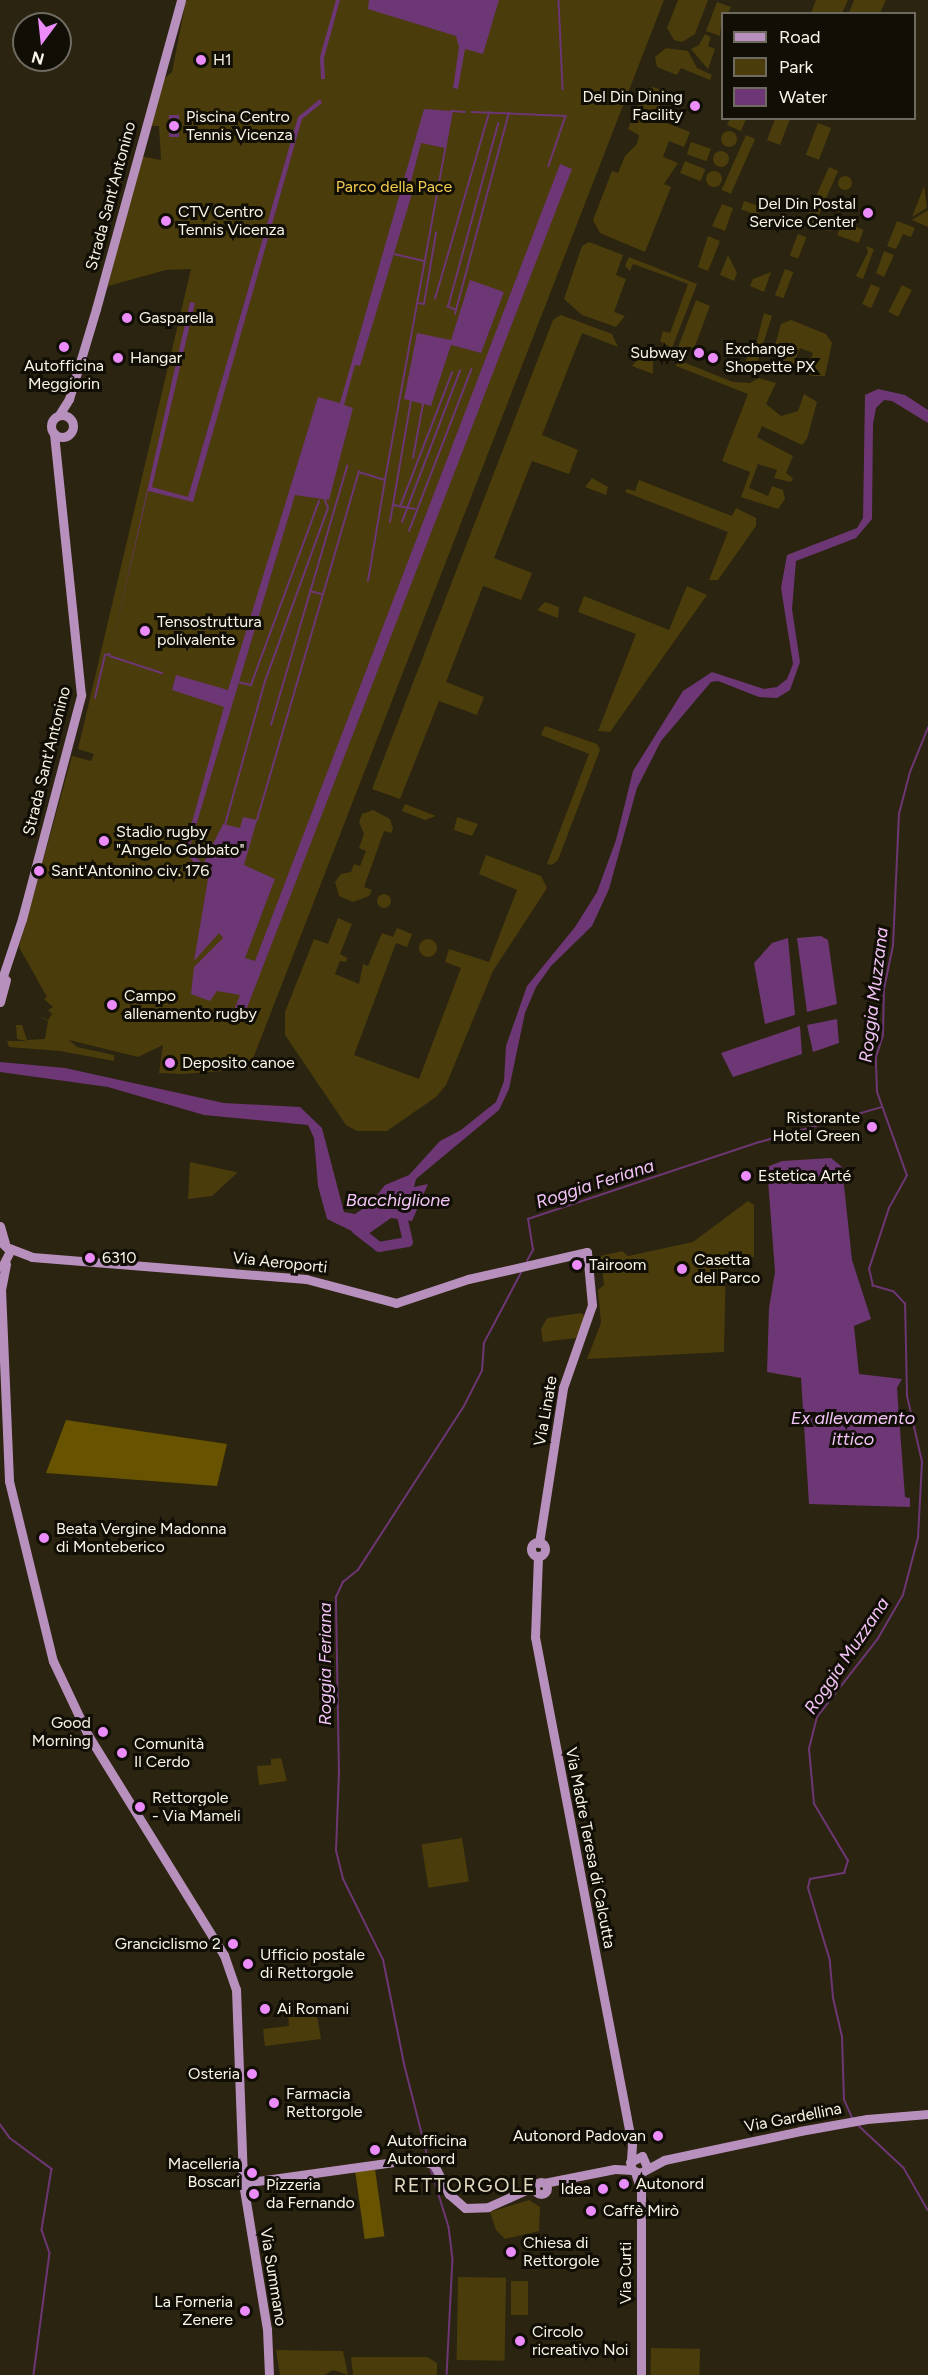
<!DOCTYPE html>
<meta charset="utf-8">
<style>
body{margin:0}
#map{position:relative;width:928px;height:2375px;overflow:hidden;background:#2b2410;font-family:Figtree,sans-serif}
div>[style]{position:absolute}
.green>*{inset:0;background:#4a3c0b;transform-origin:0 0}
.round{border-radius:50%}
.forest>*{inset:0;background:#675300;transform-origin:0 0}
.water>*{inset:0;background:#6d3674;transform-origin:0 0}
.stream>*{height:1.5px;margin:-0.75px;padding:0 0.75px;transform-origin:0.75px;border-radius:0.75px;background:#6d3674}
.river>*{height:10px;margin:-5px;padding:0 5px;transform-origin:5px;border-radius:5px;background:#6d3674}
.secondary>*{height:9px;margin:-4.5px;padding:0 4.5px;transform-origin:4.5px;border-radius:4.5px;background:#b890bd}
.secondary>.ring{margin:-4.5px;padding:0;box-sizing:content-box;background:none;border:9px solid #b890bd;border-radius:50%}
.dots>*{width:16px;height:16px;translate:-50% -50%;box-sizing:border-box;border:3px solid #110e06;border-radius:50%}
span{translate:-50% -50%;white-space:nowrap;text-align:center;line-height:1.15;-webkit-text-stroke:6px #110e06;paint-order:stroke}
.poi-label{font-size:16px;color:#f9f5e8}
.left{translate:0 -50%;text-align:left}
.right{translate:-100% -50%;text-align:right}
.park-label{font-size:16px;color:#f3cd50}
.street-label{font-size:16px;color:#f9f5e8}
.water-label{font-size:18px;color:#f3c4f9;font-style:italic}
.quarter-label{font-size:20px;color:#e2dac0;letter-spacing:1.5px}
.legend{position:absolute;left:721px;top:12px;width:195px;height:108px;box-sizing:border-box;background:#110e06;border:2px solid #6e6a60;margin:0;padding:8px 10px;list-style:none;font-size:18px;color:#f9f5e8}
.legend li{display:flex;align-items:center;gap:12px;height:30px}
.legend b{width:30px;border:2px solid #6e6a60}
.north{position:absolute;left:12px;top:12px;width:60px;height:60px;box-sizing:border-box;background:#110e06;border:2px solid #6e6a60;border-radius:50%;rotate:195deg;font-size:16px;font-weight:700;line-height:24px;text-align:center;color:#f9f5e8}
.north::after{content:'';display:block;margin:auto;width:21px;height:27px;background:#ec8cfa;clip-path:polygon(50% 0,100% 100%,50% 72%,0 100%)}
</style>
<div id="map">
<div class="green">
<div style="clip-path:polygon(186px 0,664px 0,249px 1069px,183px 1074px,159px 1073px,163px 1045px,138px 1057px,69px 1040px,77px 1047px,114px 1055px,114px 1061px,60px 1051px,9px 1047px,7px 1041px,27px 1041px,17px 1039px,16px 1025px,22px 1025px,27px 1040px,45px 1039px,48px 1021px,38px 1015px,48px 1020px,52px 1014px,48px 1010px,53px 1007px,44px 999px,47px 997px,19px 947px,72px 756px,91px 761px,94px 754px,78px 749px,191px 269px,166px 270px,108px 286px,140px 156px,161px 160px,159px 126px,150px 126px,162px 81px,172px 72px)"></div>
<div style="clip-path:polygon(678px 0,708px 0,695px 34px,682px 42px,674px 40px,667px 28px)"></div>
<div style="clip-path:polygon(816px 0,848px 0,842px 13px,811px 13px)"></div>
<div style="clip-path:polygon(854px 0,886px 0,880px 13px,849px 13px)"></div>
<div style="clip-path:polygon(717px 2px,731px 7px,728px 13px,722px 14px,720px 36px,706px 31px)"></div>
<div style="clip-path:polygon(705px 34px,711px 37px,708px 46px,715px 49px,708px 69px,691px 49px,699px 45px)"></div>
<div style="clip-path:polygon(666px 48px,688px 51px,697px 68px,712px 75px,710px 80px,681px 68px,677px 75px,657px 67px,655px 57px)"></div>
<div style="clip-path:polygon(653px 87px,664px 91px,664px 96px,670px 98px,661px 99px,659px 105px,665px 110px,662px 121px,690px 132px,684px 147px,669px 141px,663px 157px,678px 163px,664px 184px,671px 187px,645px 252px,600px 233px,593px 220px,612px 171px,618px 173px,625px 156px,637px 144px,639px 135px,628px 129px,643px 91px)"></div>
<div style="clip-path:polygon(730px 119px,746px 119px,741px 131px,727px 125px)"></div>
<div style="clip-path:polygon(775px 119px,790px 119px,780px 145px,767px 140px)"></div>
<div style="left:818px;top:123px;width:14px;height:34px;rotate:21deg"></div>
<div class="round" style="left:721px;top:131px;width:16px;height:16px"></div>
<div style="left:746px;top:135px;width:10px;height:60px;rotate:24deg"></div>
<div style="left:691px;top:142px;width:21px;height:13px;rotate:19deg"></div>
<div class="round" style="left:713px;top:151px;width:16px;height:16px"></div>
<div style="left:685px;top:161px;width:22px;height:13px;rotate:22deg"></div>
<div style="left:829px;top:167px;width:10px;height:60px;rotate:24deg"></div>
<div class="round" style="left:706px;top:171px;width:16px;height:16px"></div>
<div class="round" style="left:838px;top:176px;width:14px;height:14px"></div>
<div style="clip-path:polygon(924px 186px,927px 208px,912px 217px)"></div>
<div class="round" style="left:830px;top:198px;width:14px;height:14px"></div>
<div style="left:744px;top:201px;width:18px;height:9px;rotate:19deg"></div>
<div style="clip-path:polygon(722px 204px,733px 208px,725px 231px,712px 226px)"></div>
<div style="clip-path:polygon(928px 210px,928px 227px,912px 220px)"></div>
<div style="left:779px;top:215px;width:18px;height:9px;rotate:19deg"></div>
<div class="round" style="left:822px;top:217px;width:14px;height:14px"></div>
<div style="clip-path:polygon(897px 221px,915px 228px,911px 237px,903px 234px,896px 249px,887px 246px)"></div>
<div style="left:842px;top:222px;width:23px;height:14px;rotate:20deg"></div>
<div style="left:798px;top:234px;width:9px;height:23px;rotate:21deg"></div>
<div style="clip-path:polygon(708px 236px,720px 241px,708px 271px,698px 267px)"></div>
<div style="clip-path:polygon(589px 242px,623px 255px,616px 275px,626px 279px,614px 312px,625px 316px,616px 327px,582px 315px,564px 299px,582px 246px)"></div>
<div style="clip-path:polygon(866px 246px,874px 249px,863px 279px,856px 276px,868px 252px)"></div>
<div style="clip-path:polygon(884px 251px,894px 255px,884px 277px,876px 273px)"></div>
<div style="clip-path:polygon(728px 255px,737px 273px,734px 281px,720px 275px)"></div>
<div style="clip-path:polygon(629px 257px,697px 284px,672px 348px,660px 341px,663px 331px,670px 333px,688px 284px,633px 264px,630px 271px,625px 266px)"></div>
<div style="left:785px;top:269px;width:9px;height:28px;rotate:21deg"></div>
<div style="clip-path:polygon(771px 272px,764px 292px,750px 286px,753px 279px)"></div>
<div style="left:871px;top:284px;width:10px;height:22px;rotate:24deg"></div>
<div style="left:902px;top:285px;width:11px;height:30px;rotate:27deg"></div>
<div style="clip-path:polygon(696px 300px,710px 306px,695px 346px,685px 353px,677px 350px)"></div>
<div style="clip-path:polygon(764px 313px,772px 316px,757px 363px,746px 373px,731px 371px,736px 359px,745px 363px,752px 344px,756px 344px)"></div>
<div style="clip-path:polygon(561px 315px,612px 334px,618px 347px,582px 333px,542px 435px,578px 450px,569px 474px,532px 461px,494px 558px,532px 573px,521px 600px,483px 586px,446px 682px,484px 697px,477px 715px,439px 701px,400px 799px,372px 789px,553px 320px)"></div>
<div style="clip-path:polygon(791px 320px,826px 334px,832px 343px,825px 376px,811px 376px,807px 371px,813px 353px,800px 348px,793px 366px,772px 356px,781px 324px)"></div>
<div style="clip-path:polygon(640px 356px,653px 361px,653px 374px,632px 366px)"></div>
<div style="clip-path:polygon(678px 360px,733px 382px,750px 383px,759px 378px,776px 383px,766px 404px,781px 416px,798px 411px,804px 394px,817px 402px,807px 439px,802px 445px,762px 426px,757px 437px,793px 456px,786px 473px,793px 478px,791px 482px,774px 478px,777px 470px,758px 464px,749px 488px,768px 496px,772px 486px,783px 490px,785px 499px,778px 509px,741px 497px,750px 472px,722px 461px,748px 394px,676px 366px)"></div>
<div style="clip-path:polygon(592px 478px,608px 487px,606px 495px,585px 487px)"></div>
<div style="clip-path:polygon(639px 480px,732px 516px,736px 508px,756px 518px,756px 526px,718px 580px,709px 580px,728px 532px,625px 492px,627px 489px,635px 491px)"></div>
<div style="clip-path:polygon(687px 586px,707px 595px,610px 732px,598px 731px,636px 634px,578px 612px,584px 596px,669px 630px)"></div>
<div style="clip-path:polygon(545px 602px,559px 607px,558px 618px,537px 610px)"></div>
<div style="clip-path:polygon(545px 726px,597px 744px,600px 750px,558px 860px,552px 865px,547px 864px,589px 754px,541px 735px)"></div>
<div style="clip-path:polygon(405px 804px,436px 816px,425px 820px,402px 811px)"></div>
<div style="clip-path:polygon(373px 810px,390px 819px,393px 829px,391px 833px,384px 831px,364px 887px,372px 890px,369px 896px,353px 902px,339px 896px,335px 882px,341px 874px,351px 872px,354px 864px,360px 866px,366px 851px,359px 848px,364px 834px,359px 822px,362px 814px)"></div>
<div style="clip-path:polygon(457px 817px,478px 824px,472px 836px,454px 830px)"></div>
<div style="clip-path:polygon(486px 855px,541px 876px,547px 888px,493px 971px,446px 1085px,436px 1097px,387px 1131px,357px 1131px,346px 1125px,285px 1035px,285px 1012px,314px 939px,328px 944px,338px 918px,352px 924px,340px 954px,347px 958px,346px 962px,340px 961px,335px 974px,359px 984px,363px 964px,368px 966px,382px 933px,393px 937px,397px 928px,412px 934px,407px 947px,396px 943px,354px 1055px,419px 1079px,461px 968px,445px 962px,449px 949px,489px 962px,517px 890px,479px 874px)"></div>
<div class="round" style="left:377px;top:894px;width:14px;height:14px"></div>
<div class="round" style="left:419px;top:939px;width:18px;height:18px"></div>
<div style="clip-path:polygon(190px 1162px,236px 1172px,237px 1173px,212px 1196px,188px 1199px)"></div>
<div style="clip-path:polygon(748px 1201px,754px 1205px,754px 1257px,726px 1257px,724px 1352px,587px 1359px,601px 1323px,598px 1290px,604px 1285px,602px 1266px,596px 1265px,596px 1257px,622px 1251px,628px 1256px,693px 1242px)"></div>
<div style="clip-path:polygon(581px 1313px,585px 1316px,576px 1338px,543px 1342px,541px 1329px,547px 1318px)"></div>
<div style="clip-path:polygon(281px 1758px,287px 1781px,259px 1785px,257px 1766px,271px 1765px,271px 1759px)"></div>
<div style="left:462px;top:1838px;width:44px;height:41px;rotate:81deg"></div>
<div style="clip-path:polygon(316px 2010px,321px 2039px,265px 2046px,263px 2029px,289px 2026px,288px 2014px)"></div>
<div style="clip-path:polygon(529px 2200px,540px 2207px,539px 2231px,505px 2239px,496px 2230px,490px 2212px)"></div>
<div style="left:458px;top:2277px;width:48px;height:83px;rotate:1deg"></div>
<div style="left:511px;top:2281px;width:17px;height:34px"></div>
<div style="left:651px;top:2348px;width:49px;height:27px;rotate:1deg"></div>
<div style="clip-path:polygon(276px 2350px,343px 2351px,348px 2375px,333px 2370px,325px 2375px,280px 2375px)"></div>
<div style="clip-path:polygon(351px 2357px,427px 2357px,437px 2363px,437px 2375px,353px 2375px)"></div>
</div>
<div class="forest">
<div style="clip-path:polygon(66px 1420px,227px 1444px,217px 1486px,46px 1473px)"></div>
<div style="left:375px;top:2169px;width:68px;height:20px;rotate:82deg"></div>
</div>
<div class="water">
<div style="clip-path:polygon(336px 0,340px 0,324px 58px,325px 79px,321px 79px,320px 57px)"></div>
<div style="clip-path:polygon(369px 0,499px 0,483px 54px,465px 49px,458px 89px,453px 88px,459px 47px,456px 36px,368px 9px)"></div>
<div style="clip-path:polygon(320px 99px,322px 103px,302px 119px,193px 502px,148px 491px,110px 654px,190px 302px,195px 303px,152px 487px,188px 497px,298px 117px)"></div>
<div style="clip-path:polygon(424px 109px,452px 111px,445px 148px,421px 143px,411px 182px,415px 184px,360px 366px,355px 365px,344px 405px,353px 408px,329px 500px,295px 495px,189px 849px,203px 864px,223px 824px,240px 828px,243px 817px,257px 820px,244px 865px,275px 879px,245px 958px,255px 961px,560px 164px,572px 169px,245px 1013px,234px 1010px,240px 995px,217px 991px,210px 1001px,191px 994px,194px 967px,223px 938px,219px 933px,194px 961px,208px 879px,184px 851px,224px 707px,172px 690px,176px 675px,228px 690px,318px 397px,340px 403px)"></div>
<div style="left:169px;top:115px;width:10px;height:22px"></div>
<div style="clip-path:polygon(470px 280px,504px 292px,481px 353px,451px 345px,431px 406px,404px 399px,417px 333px,451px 340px)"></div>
<div style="clip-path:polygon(878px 389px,905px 395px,928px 410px,928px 423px,892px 401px,884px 400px,876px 408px,873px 424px,872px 519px,856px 538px,796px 561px,792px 609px,800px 662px,790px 690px,777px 698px,759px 697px,718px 681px,711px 682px,661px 741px,637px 788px,609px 889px,592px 926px,551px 966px,536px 987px,525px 1013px,509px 1089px,499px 1110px,416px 1179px,414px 1187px,428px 1184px,412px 1221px,391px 1218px,364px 1237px,327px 1219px,318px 1186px,314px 1138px,308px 1125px,204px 1115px,108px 1087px,0 1072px,0 1062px,65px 1068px,224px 1103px,300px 1107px,322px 1128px,344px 1212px,355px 1214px,370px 1204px,385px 1185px,409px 1175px,440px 1141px,461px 1130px,496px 1102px,504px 1081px,506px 1046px,527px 986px,575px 927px,597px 892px,616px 840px,633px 771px,683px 691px,712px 672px,764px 689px,777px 687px,787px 679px,793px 664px,781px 588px,787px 555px,857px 528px,863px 518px,865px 395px)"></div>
<div style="clip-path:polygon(821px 936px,828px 940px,837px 1004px,807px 1012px,797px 938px)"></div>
<div style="clip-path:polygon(788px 938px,795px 1015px,765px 1024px,754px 963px,772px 943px)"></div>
<div style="clip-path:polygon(837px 1019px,839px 1043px,813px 1052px,807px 1025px)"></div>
<div style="clip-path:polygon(800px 1026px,802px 1054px,733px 1077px,721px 1053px)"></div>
<div style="clip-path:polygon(831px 1158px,842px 1167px,852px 1260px,871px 1319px,854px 1326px,859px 1374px,902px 1379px,897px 1388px,905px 1497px,910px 1498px,910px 1507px,809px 1504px,801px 1378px,767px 1372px,769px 1308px,775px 1272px,767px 1167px,782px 1161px)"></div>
</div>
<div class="stream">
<div style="left:559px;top:0;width:89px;rotate:87.4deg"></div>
<div style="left:472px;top:112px;width:94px;rotate:2.4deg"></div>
<div style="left:566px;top:116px;width:53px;rotate:108.8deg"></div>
<div style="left:394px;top:254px;width:31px;rotate:13deg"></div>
<div style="left:435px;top:299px;width:194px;rotate:-73.8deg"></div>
<div style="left:418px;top:303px;width:6px;rotate:9deg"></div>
<div style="left:424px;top:304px;width:72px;rotate:-80.4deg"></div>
<div style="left:455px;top:310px;width:8px;rotate:-157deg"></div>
<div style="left:448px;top:307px;width:190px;rotate:-74.7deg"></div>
<div style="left:455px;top:314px;width:208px;rotate:-75deg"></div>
<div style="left:413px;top:458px;width:55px;rotate:-79.5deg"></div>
<div style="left:394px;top:505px;width:21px;rotate:11deg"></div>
<div style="left:400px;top:507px;width:144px;rotate:-68.8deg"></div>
<div style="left:390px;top:522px;width:123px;rotate:-80.2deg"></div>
<div style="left:402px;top:522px;width:162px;rotate:-69deg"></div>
<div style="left:409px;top:531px;width:173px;rotate:-68.9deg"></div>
<div style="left:368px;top:581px;width:101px;rotate:-80.4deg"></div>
<div style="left:310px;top:591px;width:12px;rotate:14deg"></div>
<div style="left:110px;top:656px;width:55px;rotate:18.1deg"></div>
<div style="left:238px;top:682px;width:13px;rotate:13deg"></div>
<div style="left:251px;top:685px;width:196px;rotate:-69.7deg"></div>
<div style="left:95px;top:698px;width:44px;rotate:-76.9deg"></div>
<div style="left:105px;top:655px;width:5px;rotate:-11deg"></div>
<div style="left:271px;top:725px;width:270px;rotate:-73.6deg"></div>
<div style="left:257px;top:820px;width:363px;rotate:-73.7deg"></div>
<div style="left:359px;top:472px;width:27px;rotate:17deg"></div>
<div style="left:385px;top:480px;width:375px;rotate:-79.7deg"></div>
<div style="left:452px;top:111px;width:13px;rotate:4deg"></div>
<div style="left:225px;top:825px;width:146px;rotate:-74.5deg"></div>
<div style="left:264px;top:684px;width:187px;rotate:-70deg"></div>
<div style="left:328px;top:508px;width:8px;rotate:-113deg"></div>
<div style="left:527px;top:1261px;width:13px;rotate:-61deg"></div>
<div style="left:533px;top:1250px;width:31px;rotate:-99deg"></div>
<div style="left:528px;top:1219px;width:244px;rotate:-18.4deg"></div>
<div style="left:760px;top:1142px;width:127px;rotate:-16deg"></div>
<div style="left:852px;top:2118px;width:20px;rotate:-114deg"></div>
<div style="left:844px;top:2100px;width:63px;rotate:-91.8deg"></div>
<div style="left:842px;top:2037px;width:40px;rotate:-103deg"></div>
<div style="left:833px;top:1998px;width:37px;rotate:-95deg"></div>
<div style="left:830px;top:1961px;width:76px;rotate:-106.8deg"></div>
<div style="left:808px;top:1888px;width:9px;rotate:-77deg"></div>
<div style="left:810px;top:1879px;width:35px;rotate:-10deg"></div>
<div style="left:844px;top:1873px;width:13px;rotate:-72deg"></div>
<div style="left:848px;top:1861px;width:66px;rotate:-120.8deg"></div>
<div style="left:814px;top:1804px;width:55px;rotate:-95.2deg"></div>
<div style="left:809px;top:1749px;width:33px;rotate:-76deg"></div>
<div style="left:817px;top:1717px;width:98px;rotate:-52.1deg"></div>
<div style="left:877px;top:1640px;width:52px;rotate:-60deg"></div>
<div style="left:903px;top:1595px;width:59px;rotate:-75.3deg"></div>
<div style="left:918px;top:1538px;width:76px;rotate:-87deg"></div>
<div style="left:922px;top:1462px;width:68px;rotate:-102.8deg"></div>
<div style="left:907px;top:1396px;width:92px;rotate:-91.2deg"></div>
<div style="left:905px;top:1304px;width:16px;rotate:-133deg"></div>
<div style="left:894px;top:1292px;width:22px;rotate:-164deg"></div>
<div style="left:873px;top:1286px;width:17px;rotate:-103deg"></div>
<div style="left:869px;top:1269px;width:64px;rotate:-71.8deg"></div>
<div style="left:889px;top:1208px;width:37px;rotate:-61deg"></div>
<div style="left:907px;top:1176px;width:89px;rotate:-109.7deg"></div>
<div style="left:877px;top:1092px;width:35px;rotate:-92deg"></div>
<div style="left:876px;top:1057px;width:23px;rotate:-72deg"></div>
<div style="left:883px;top:1035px;width:46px;rotate:-88.8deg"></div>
<div style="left:884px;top:989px;width:44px;rotate:-78.2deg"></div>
<div style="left:893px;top:946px;width:132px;rotate:-87.4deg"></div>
<div style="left:899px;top:814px;width:43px;rotate:-75.3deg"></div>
<div style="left:910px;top:772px;width:48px;rotate:-67.8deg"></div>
<div style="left:0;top:2124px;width:17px;rotate:54deg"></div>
<div style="left:10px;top:2138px;width:52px;rotate:36.4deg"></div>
<div style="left:52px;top:2169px;width:62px;rotate:99.3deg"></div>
<div style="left:42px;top:2230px;width:24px;rotate:71deg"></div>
<div style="left:50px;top:2253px;width:123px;rotate:97.5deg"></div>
<div style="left:857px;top:2124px;width:64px;rotate:43.1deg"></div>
<div style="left:904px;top:2168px;width:48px;rotate:60.3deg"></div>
<div style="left:428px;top:2159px;width:98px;rotate:-104.2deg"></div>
<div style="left:404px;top:2064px;width:106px;rotate:-101.4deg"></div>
<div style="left:383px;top:1960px;width:90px;rotate:-116.3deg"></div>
<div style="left:343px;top:1879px;width:29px;rotate:-104deg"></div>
<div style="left:336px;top:1851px;width:77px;rotate:-87.8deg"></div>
<div style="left:339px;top:1774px;width:177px;rotate:-91deg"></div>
<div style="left:336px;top:1597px;width:17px;rotate:-65deg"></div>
<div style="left:343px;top:1582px;width:19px;rotate:-39deg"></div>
<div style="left:358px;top:1570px;width:195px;rotate:-57.1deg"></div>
<div style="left:464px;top:1406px;width:39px;rotate:-63deg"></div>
<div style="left:482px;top:1371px;width:28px;rotate:-86deg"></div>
<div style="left:484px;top:1343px;width:81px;rotate:-62.2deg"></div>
<div style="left:431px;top:2169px;width:61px;rotate:72.8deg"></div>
<div style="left:449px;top:2227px;width:31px;rotate:83deg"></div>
<div style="left:453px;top:2258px;width:117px;rotate:92.9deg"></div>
</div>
<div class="river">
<div style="left:356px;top:1229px;width:29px;rotate:38deg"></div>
<div style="left:379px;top:1247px;width:29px;rotate:-10deg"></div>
<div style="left:408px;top:1242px;width:36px;rotate:-103deg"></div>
</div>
<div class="secondary">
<div class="ring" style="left:51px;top:415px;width:13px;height:13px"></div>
<div style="left:59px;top:415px;width:19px;rotate:-58deg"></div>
<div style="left:69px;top:399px;width:94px;rotate:-73.3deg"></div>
<div style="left:96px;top:309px;width:320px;rotate:-74.6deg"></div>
<div style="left:0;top:985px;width:70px;rotate:-71.6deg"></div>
<div style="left:22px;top:919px;width:232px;rotate:-75.2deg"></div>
<div style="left:81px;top:695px;width:263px;rotate:-95.9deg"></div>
<div style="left:0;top:1002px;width:23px;rotate:-75deg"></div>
<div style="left:0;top:1226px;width:18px;rotate:74deg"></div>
<div style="left:0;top:1241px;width:14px;rotate:45deg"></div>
<div style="left:10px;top:1251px;width:18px;rotate:117deg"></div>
<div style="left:9px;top:1248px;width:25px;rotate:21deg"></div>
<div style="left:32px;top:1257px;width:275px;rotate:4.6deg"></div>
<div style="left:306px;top:1279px;width:93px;rotate:14.9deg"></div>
<div style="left:396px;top:1303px;width:76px;rotate:-18.4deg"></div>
<div style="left:468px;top:1279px;width:122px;rotate:-12.8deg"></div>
<div style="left:587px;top:1252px;width:53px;rotate:84.6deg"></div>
<div style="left:592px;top:1305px;width:88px;rotate:109.3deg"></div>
<div style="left:563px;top:1388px;width:157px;rotate:98.8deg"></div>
<div style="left:6px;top:1264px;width:25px;rotate:101deg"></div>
<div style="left:1px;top:1289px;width:192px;rotate:87.6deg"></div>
<div style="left:9px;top:1481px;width:185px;rotate:76.3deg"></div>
<div style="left:53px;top:1661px;width:82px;rotate:64.7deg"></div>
<div style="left:88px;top:1735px;width:259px;rotate:58.3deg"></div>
<div style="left:224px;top:1955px;width:36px;rotate:71deg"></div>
<div style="left:236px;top:1989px;width:194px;rotate:87.9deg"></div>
<div style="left:243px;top:2183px;width:148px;rotate:80.7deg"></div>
<div style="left:267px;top:2329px;width:46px;rotate:87.5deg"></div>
<div class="ring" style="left:531px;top:1542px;width:5px;height:5px"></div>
<div style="left:538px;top:1556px;width:81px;rotate:92.1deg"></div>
<div style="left:535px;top:1637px;width:517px;rotate:79.19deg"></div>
<div style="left:632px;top:2145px;width:13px;rotate:94deg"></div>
<div style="left:647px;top:2167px;width:12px;rotate:-114deg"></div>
<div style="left:642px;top:2156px;width:13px;rotate:153deg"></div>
<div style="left:630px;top:2162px;width:8px;rotate:76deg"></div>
<div style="left:632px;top:2170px;width:9px;rotate:21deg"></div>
<div style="left:640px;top:2173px;width:27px;rotate:-28deg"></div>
<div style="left:664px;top:2160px;width:139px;rotate:-12deg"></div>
<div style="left:800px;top:2131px;width:68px;rotate:-10.2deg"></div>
<div style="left:867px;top:2119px;width:61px;rotate:-4.7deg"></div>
<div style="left:635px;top:2172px;width:20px;rotate:72deg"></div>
<div style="left:641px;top:2191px;width:184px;rotate:90deg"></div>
<div class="ring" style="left:535px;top:2182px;width:3px;height:3px"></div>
<div style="left:243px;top:2183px;width:176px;rotate:-7.9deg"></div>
<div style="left:417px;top:2159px;width:18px;rotate:19deg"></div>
<div style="left:434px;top:2165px;width:33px;rotate:63deg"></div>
<div style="left:449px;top:2194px;width:21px;rotate:41deg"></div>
<div style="left:465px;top:2208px;width:23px;rotate:-2deg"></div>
<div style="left:488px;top:2207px;width:51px;rotate:-24.1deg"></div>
<div style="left:544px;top:2183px;width:72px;rotate:-11.2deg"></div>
<div style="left:615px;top:2169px;width:17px;rotate:3deg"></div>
</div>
<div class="dots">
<div style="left:201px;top:60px;background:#ec8cfa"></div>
<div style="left:695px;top:106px;background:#ec8cfa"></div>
<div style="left:174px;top:126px;background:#ec8cfa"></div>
<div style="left:868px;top:213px;background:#ec8cfa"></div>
<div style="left:166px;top:221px;background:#ec8cfa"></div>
<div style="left:127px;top:318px;background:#ec8cfa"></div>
<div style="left:64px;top:347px;background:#ec8cfa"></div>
<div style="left:699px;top:353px;background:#ec8cfa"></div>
<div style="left:118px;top:358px;background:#ec8cfa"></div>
<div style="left:713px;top:358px;background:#ec8cfa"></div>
<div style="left:145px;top:631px;background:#ec8cfa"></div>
<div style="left:104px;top:841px;background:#ec8cfa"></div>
<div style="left:39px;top:871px;background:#ec8cfa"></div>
<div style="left:112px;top:1005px;background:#ec8cfa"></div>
<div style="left:170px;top:1063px;background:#ec8cfa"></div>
<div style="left:872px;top:1127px;background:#ec8cfa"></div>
<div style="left:746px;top:1176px;background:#ec8cfa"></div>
<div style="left:90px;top:1258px;background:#ec8cfa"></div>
<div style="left:577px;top:1265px;background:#ec8cfa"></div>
<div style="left:682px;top:1269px;background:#ec8cfa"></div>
<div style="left:44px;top:1538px;background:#ec8cfa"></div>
<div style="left:103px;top:1732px;background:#ec8cfa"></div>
<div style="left:122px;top:1753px;background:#ec8cfa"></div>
<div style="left:140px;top:1807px;background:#ec8cfa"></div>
<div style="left:233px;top:1944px;background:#ec8cfa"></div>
<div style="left:248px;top:1964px;background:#ec8cfa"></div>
<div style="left:265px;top:2009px;background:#ec8cfa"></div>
<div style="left:252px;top:2074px;background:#ec8cfa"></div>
<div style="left:274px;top:2103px;background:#ec8cfa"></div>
<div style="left:658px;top:2136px;background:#ec8cfa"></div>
<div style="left:375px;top:2150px;background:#ec8cfa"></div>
<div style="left:252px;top:2173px;background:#ec8cfa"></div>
<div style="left:624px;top:2184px;background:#ec8cfa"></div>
<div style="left:603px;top:2189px;background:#ec8cfa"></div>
<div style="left:254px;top:2194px;background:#ec8cfa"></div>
<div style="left:591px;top:2211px;background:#ec8cfa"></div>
<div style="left:511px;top:2252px;background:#ec8cfa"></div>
<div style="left:245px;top:2311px;background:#ec8cfa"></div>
<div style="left:520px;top:2341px;background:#ec8cfa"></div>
</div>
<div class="poi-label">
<span class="left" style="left:213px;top:60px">H1</span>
<span class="right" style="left:683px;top:106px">Del Din Dining<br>Facility</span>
<span class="left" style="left:186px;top:126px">Piscina Centro<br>Tennis Vicenza</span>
<span class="right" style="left:856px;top:213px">Del Din Postal<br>Service Center</span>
<span class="left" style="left:178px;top:221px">CTV Centro<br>Tennis Vicenza</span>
<span class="left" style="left:139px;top:318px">Gasparella</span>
<span class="left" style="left:725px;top:358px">Exchange<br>Shopette PX</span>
<span class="right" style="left:687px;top:353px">Subway</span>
<span class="left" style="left:130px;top:358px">Hangar</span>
<span style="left:64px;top:375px">Autofficina<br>Meggiorin</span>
<span class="left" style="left:157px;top:631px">Tensostruttura<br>polivalente</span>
<span class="left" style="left:116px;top:841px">Stadio rugby<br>"Angelo Gobbato"</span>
<span class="left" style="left:51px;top:871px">Sant'Antonino civ. 176</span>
<span class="left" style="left:124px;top:1005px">Campo<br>allenamento rugby</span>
<span class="left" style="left:182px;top:1063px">Deposito canoe</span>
<span class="right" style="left:860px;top:1127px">Ristorante<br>Hotel Green</span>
<span class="left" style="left:758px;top:1176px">Estetica Arté</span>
<span class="left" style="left:102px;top:1258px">6310</span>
<span class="left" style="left:694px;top:1269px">Casetta<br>del Parco</span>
<span class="left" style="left:589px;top:1265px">Tairoom</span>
<span class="left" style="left:56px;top:1538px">Beata Vergine Madonna<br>di Monteberico</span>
<span class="right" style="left:91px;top:1732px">Good<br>Morning</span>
<span class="left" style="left:134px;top:1753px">Comunità<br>Il Cerdo</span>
<span class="left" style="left:152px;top:1807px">Rettorgole<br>- Via Mameli</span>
<span class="right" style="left:221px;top:1944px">Granciclismo 2</span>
<span class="left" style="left:260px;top:1964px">Ufficio postale<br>di Rettorgole</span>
<span class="left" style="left:277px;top:2009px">Ai Romani</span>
<span class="right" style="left:240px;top:2074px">Osteria</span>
<span class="left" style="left:286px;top:2103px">Farmacia<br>Rettorgole</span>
<span class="right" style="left:646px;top:2136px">Autonord Padovan</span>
<span class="left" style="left:387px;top:2150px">Autofficina<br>Autonord</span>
<span class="right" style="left:240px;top:2173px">Macelleria<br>Boscari</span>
<span class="left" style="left:636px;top:2184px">Autonord</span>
<span class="left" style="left:266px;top:2194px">Pizzeria<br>da Fernando</span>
<span class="right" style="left:591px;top:2189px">Idea</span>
<span class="left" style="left:603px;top:2211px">Caffè Mirò</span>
<span class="left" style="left:523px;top:2252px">Chiesa di<br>Rettorgole</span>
<span class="right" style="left:233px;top:2311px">La Forneria<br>Zenere</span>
<span class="left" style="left:532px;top:2341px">Circolo<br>ricreativo Noi</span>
</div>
<div class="park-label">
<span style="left:394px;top:187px">Parco della Pace</span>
</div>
<div class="street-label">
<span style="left:111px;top:196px;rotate:-75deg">Strada Sant'Antonino</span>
<span style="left:47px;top:761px;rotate:-76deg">Strada Sant'Antonino</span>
<span style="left:280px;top:1263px;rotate:6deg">Via Aeroporti</span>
<span style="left:546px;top:1411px;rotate:-80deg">Via Linate</span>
<span style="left:590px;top:1848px;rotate:79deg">Via Madre Teresa di Calcutta</span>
<span style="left:793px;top:2118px;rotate:-11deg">Via Gardellina</span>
<span style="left:626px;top:2273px;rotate:-90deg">Via Curti</span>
<span style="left:273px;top:2277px;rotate:81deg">Via Summano</span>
</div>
<div class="water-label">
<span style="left:874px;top:995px;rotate:-83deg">Roggia Muzzana</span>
<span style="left:595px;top:1184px;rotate:-18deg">Roggia Feriana</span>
<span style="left:398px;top:1200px">Bacchiglione</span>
<span style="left:853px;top:1429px">Ex allevamento<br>ittico</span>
<span style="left:847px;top:1656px;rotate:-56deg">Roggia Muzzana</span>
<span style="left:325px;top:1664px;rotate:-90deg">Roggia Feriana</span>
</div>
<div class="quarter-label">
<span style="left:465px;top:2185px">RETTORGOLE</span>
</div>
<ul class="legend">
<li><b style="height:8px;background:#b890bd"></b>Road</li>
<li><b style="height:16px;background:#4a3c0b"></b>Park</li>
<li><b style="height:16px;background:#6d3674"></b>Water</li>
</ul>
<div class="north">N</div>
</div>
